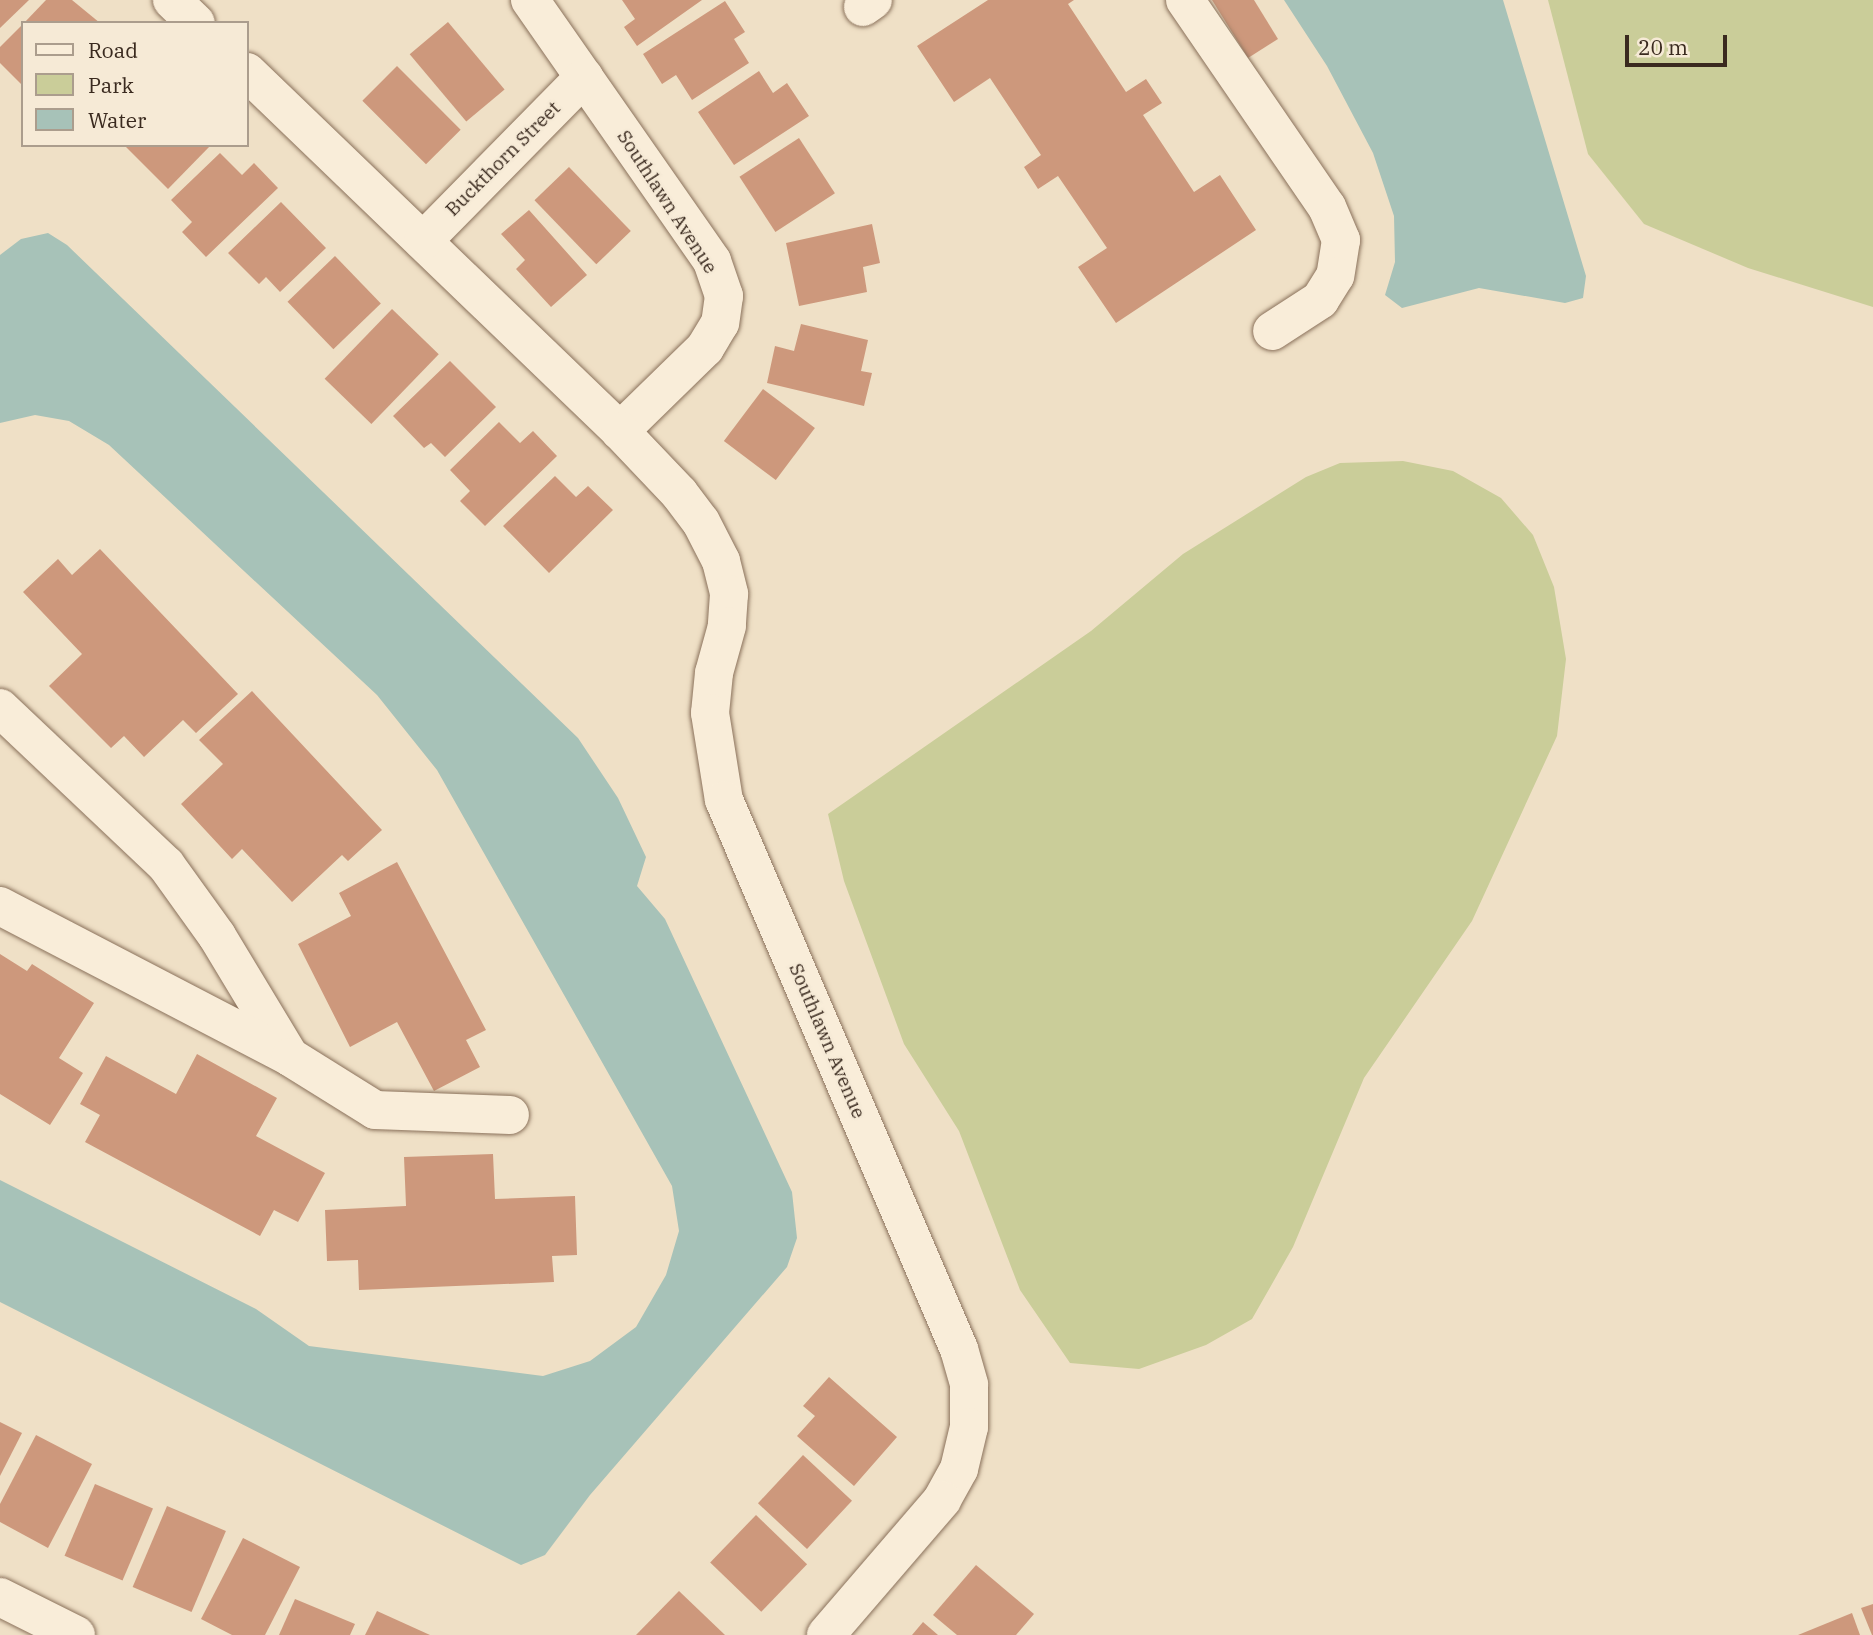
<!DOCTYPE html>
<style>
body{margin:0}
#map{position:relative;width:1873px;height:1635px;overflow:hidden;background:#efe0c6;font-family:"IBM Plex Serif",serif}
div>[style]{position:absolute}
.green>*{inset:0;background:#cacd99}
.water>*{inset:0;background:#a7c2b8}
.building>*{inset:0;background:#cd987c;transform-origin:0 0}
.roads{filter:drop-shadow(0 0 2px #8a715b) drop-shadow(0 0 2px #8a715b)}
.minor>*{height:38px;margin:-19px;padding:0 19px;transform-origin:19px;border-radius:19px;background:#f9edd9}
span{translate:-50% -50%;white-space:nowrap;text-align:center;line-height:1.15;-webkit-text-stroke:5px #f6ead6;paint-order:stroke}
.street-label{font-size:19px;color:#3a2a1f}
.legend{position:absolute;left:21px;top:21px;width:228px;height:126px;box-sizing:border-box;background:#f6ead6;border:2px solid #ab9d8d;margin:0;padding:9px 12px;list-style:none;font-size:21px;color:#3a2a1f}
.legend li{display:flex;align-items:center;gap:14px;height:35px}
.legend b{width:35px;border:2px solid #ab9d8d}
.scale{position:absolute;left:1625px;top:35px;width:102px;height:32px;box-sizing:border-box;border:4px solid #3a2a1f;border-top:0;padding-left:9px;font-size:21px;line-height:24px;white-space:nowrap;color:#3a2a1f;-webkit-text-stroke:5px #f6ead6;paint-order:stroke}
</style>
<div id="map">
<div class="green">
<div style="clip-path:polygon(1548px 0,1873px 0,1873px 307px,1748px 268px,1644px 224px,1588px 154px)"></div>
<div style="clip-path:polygon(1403px 461px,1453px 471px,1501px 498px,1533px 535px,1554px 587px,1566px 659px,1557px 736px,1472px 921px,1364px 1078px,1293px 1247px,1252px 1319px,1206px 1345px,1139px 1369px,1070px 1363px,1020px 1290px,959px 1131px,904px 1044px,844px 881px,828px 814px,1091px 631px,1183px 554px,1306px 477px,1340px 463px)"></div>
</div>
<div class="water">
<div style="clip-path:polygon(1503px 0,1586px 276px,1583px 298px,1565px 303px,1479px 288px,1402px 308px,1385px 295px,1395px 262px,1394px 216px,1373px 153px,1327px 66px,1284px 0)"></div>
<div style="clip-path:polygon(48px 233px,67px 245px,578px 738px,618px 798px,646px 857px,637px 886px,665px 919px,792px 1192px,797px 1238px,787px 1267px,590px 1495px,545px 1555px,521px 1565px,0 1302px,0 1180px,256px 1309px,309px 1346px,543px 1376px,590px 1361px,636px 1327px,666px 1275px,679px 1231px,672px 1186px,437px 770px,377px 695px,109px 445px,69px 421px,35px 415px,0 423px,0 255px,21px 239px)"></div>
</div>
<div class="building">
<div style="clip-path:polygon(0 0,29px 0,0 28px)"></div>
<div style="clip-path:polygon(46px 0,72px 0,100px 23px,24px 23px)"></div>
<div style="clip-path:polygon(622px 0,702px 0,637px 46px,624px 27px,635px 19px)"></div>
<div style="clip-path:polygon(988px 0,1074px 0,1068px 4px,1126px 92px,1146px 79px,1162px 103px,1143px 115px,1194px 192px,1220px 175px,1256px 230px,1116px 323px,1078px 267px,1107px 248px,1058px 176px,1038px 189px,1024px 167px,1041px 155px,990px 78px,954px 102px,917px 46px)"></div>
<div style="clip-path:polygon(1212px 0,1254px 0,1278px 39px,1248px 58px)"></div>
<div style="clip-path:polygon(725px 1px,745px 32px,734px 39px,749px 63px,692px 100px,676px 75px,662px 84px,643px 54px)"></div>
<div style="left:448px;top:22px;width:88px;height:50px;rotate:50deg"></div>
<div style="clip-path:polygon(23px 24px,23px 86px,0 63px,0 47px)"></div>
<div style="left:397px;top:66px;width:90px;height:49px;rotate:45deg"></div>
<div style="clip-path:polygon(759px 71px,773px 93px,787px 83px,809px 116px,734px 165px,698px 112px)"></div>
<div style="left:799px;top:138px;width:66px;height:71px;rotate:57deg"></div>
<div style="clip-path:polygon(124px 145px,211px 145px,168px 189px)"></div>
<div style="clip-path:polygon(220px 153px,242px 175px,254px 163px,278px 188px,206px 257px,182px 232px,192px 222px,171px 200px)"></div>
<div style="left:569px;top:167px;width:89px;height:48px;rotate:46deg"></div>
<div style="clip-path:polygon(281px 202px,326px 248px,280px 292px,266px 277px,259px 284px,228px 253px)"></div>
<div style="clip-path:polygon(529px 210px,587px 275px,551px 307px,516px 269px,525px 260px,501px 234px)"></div>
<div style="clip-path:polygon(872px 224px,880px 263px,863px 267px,867px 292px,799px 306px,786px 243px)"></div>
<div style="left:335px;top:256px;width:66px;height:66px;rotate:46deg"></div>
<div style="left:392px;top:309px;width:65px;height:97px;rotate:44deg"></div>
<div style="clip-path:polygon(801px 324px,868px 340px,861px 371px,872px 373px,864px 406px,767px 383px,775px 346px,794px 351px)"></div>
<div style="clip-path:polygon(450px 361px,496px 407px,445px 457px,431px 443px,424px 448px,393px 416px)"></div>
<div style="left:763px;top:389px;width:65px;height:65px;rotate:37deg"></div>
<div style="clip-path:polygon(499px 422px,520px 443px,533px 431px,557px 456px,485px 526px,460px 501px,470px 491px,450px 470px)"></div>
<div style="clip-path:polygon(555px 476px,576px 497px,588px 486px,613px 510px,549px 573px,503px 526px)"></div>
<div style="clip-path:polygon(100px 549px,238px 694px,196px 733px,183px 720px,144px 757px,124px 736px,111px 748px,49px 686px,82px 654px,23px 592px,58px 559px,72px 575px)"></div>
<div style="clip-path:polygon(252px 691px,382px 830px,348px 861px,342px 855px,292px 902px,242px 849px,232px 859px,181px 804px,223px 764px,199px 740px)"></div>
<div style="clip-path:polygon(397px 862px,486px 1030px,466px 1040px,480px 1067px,434px 1091px,397px 1022px,350px 1047px,298px 944px,351px 916px,339px 893px)"></div>
<div style="clip-path:polygon(0 954px,27px 971px,32px 964px,94px 1003px,59px 1058px,83px 1073px,50px 1125px,0 1094px)"></div>
<div style="clip-path:polygon(197px 1054px,277px 1098px,256px 1136px,325px 1173px,298px 1222px,274px 1210px,260px 1236px,85px 1142px,100px 1115px,80px 1104px,106px 1056px,176px 1094px)"></div>
<div style="clip-path:polygon(493px 1154px,495px 1199px,575px 1196px,577px 1255px,552px 1256px,554px 1282px,359px 1290px,358px 1260px,327px 1261px,325px 1210px,406px 1206px,404px 1157px)"></div>
<div style="clip-path:polygon(829px 1377px,897px 1437px,854px 1486px,797px 1436px,815px 1416px,803px 1406px)"></div>
<div style="clip-path:polygon(0 1422px,22px 1433px,0 1476px)"></div>
<div style="clip-path:polygon(36px 1435px,92px 1464px,48px 1548px,0 1522px,0 1504px)"></div>
<div style="left:803px;top:1455px;width:67px;height:66px;rotate:43deg"></div>
<div style="left:95px;top:1484px;width:63px;height:78px;rotate:23deg"></div>
<div style="left:167px;top:1506px;width:64px;height:88px;rotate:23deg"></div>
<div style="left:756px;top:1515px;width:71px;height:66px;rotate:44deg"></div>
<div style="clip-path:polygon(243px 1538px,300px 1567px,265px 1635px,232px 1635px,201px 1619px)"></div>
<div style="clip-path:polygon(976px 1565px,1034px 1614px,1016px 1635px,957px 1635px,933px 1615px)"></div>
<div style="clip-path:polygon(679px 1591px,725px 1635px,636px 1635px)"></div>
<div style="clip-path:polygon(295px 1599px,355px 1624px,350px 1635px,279px 1635px)"></div>
<div style="clip-path:polygon(1873px 1604px,1873px 1635px,1872px 1635px,1861px 1608px)"></div>
<div style="clip-path:polygon(377px 1611px,430px 1635px,365px 1635px)"></div>
<div style="clip-path:polygon(1852px 1613px,1860px 1635px,1798px 1635px)"></div>
<div style="clip-path:polygon(923px 1622px,938px 1635px,912px 1635px)"></div>
</div>
<div class="roads">
<div class="minor">
<div style="left:172px;top:0;width:33px;rotate:44deg"></div>
<div style="left:530px;top:0;width:318px;rotate:55.1deg"></div>
<div style="left:712px;top:261px;width:37px;rotate:71deg"></div>
<div style="left:724px;top:296px;width:27px;rotate:98deg"></div>
<div style="left:720px;top:323px;width:29px;rotate:121deg"></div>
<div style="left:705px;top:348px;width:119px;rotate:135.7deg"></div>
<div style="left:1185px;top:0;width:251px;rotate:55.6deg"></div>
<div style="left:1327px;top:207px;width:36px;rotate:67deg"></div>
<div style="left:1341px;top:240px;width:36px;rotate:99deg"></div>
<div style="left:1335px;top:276px;width:28px;rotate:122deg"></div>
<div style="left:1320px;top:300px;width:57px;rotate:147.1deg"></div>
<div style="left:863px;top:7px;width:12px;rotate:-35deg"></div>
<div style="left:247px;top:72px;width:518px;rotate:43.9deg"></div>
<div style="left:620px;top:431px;width:86px;rotate:46.4deg"></div>
<div style="left:679px;top:493px;width:36px;rotate:53deg"></div>
<div style="left:701px;top:522px;width:44px;rotate:62.9deg"></div>
<div style="left:721px;top:561px;width:34px;rotate:76deg"></div>
<div style="left:729px;top:594px;width:32px;rotate:94deg"></div>
<div style="left:727px;top:626px;width:49px;rotate:105.5deg"></div>
<div style="left:714px;top:673px;width:40px;rotate:95.7deg"></div>
<div style="left:710px;top:713px;width:88px;rotate:80.9deg"></div>
<div style="left:724px;top:800px;width:597px;rotate:66.83deg"></div>
<div style="left:959px;top:1349px;width:37px;rotate:74deg"></div>
<div style="left:969px;top:1385px;width:42px;rotate:90deg"></div>
<div style="left:969px;top:1427px;width:43px;rotate:103.4deg"></div>
<div style="left:959px;top:1469px;width:35px;rotate:119deg"></div>
<div style="left:942px;top:1500px;width:178px;rotate:130.7deg"></div>
<div style="left:423px;top:241px;width:230px;rotate:-45.5deg"></div>
<div style="left:0;top:708px;width:228px;rotate:43.4deg"></div>
<div style="left:166px;top:865px;width:87px;rotate:54.3deg"></div>
<div style="left:217px;top:936px;width:141px;rotate:58.9deg"></div>
<div style="left:290px;top:1057px;width:327px;rotate:-152.5deg"></div>
<div style="left:290px;top:1057px;width:100px;rotate:31.9deg"></div>
<div style="left:375px;top:1110px;width:135px;rotate:2.1deg"></div>
<div style="left:0;top:1597px;width:85px;rotate:26.6deg"></div>
</div>
</div>
<div class="street-label">
<span style="left:503px;top:159px;rotate:-45deg">Buckthorn Street</span>
<span style="left:667px;top:202px;rotate:57deg">Southlawn Avenue</span>
<span style="left:827px;top:1041px;rotate:67deg">Southlawn Avenue</span>
</div>
<ul class="legend">
<li><b style="height:9px;background:#f9edd9"></b>Road</li>
<li><b style="height:19px;background:#cacd99"></b>Park</li>
<li><b style="height:19px;background:#a7c2b8"></b>Water</li>
</ul>
<div class="scale">20 m</div>
</div>
